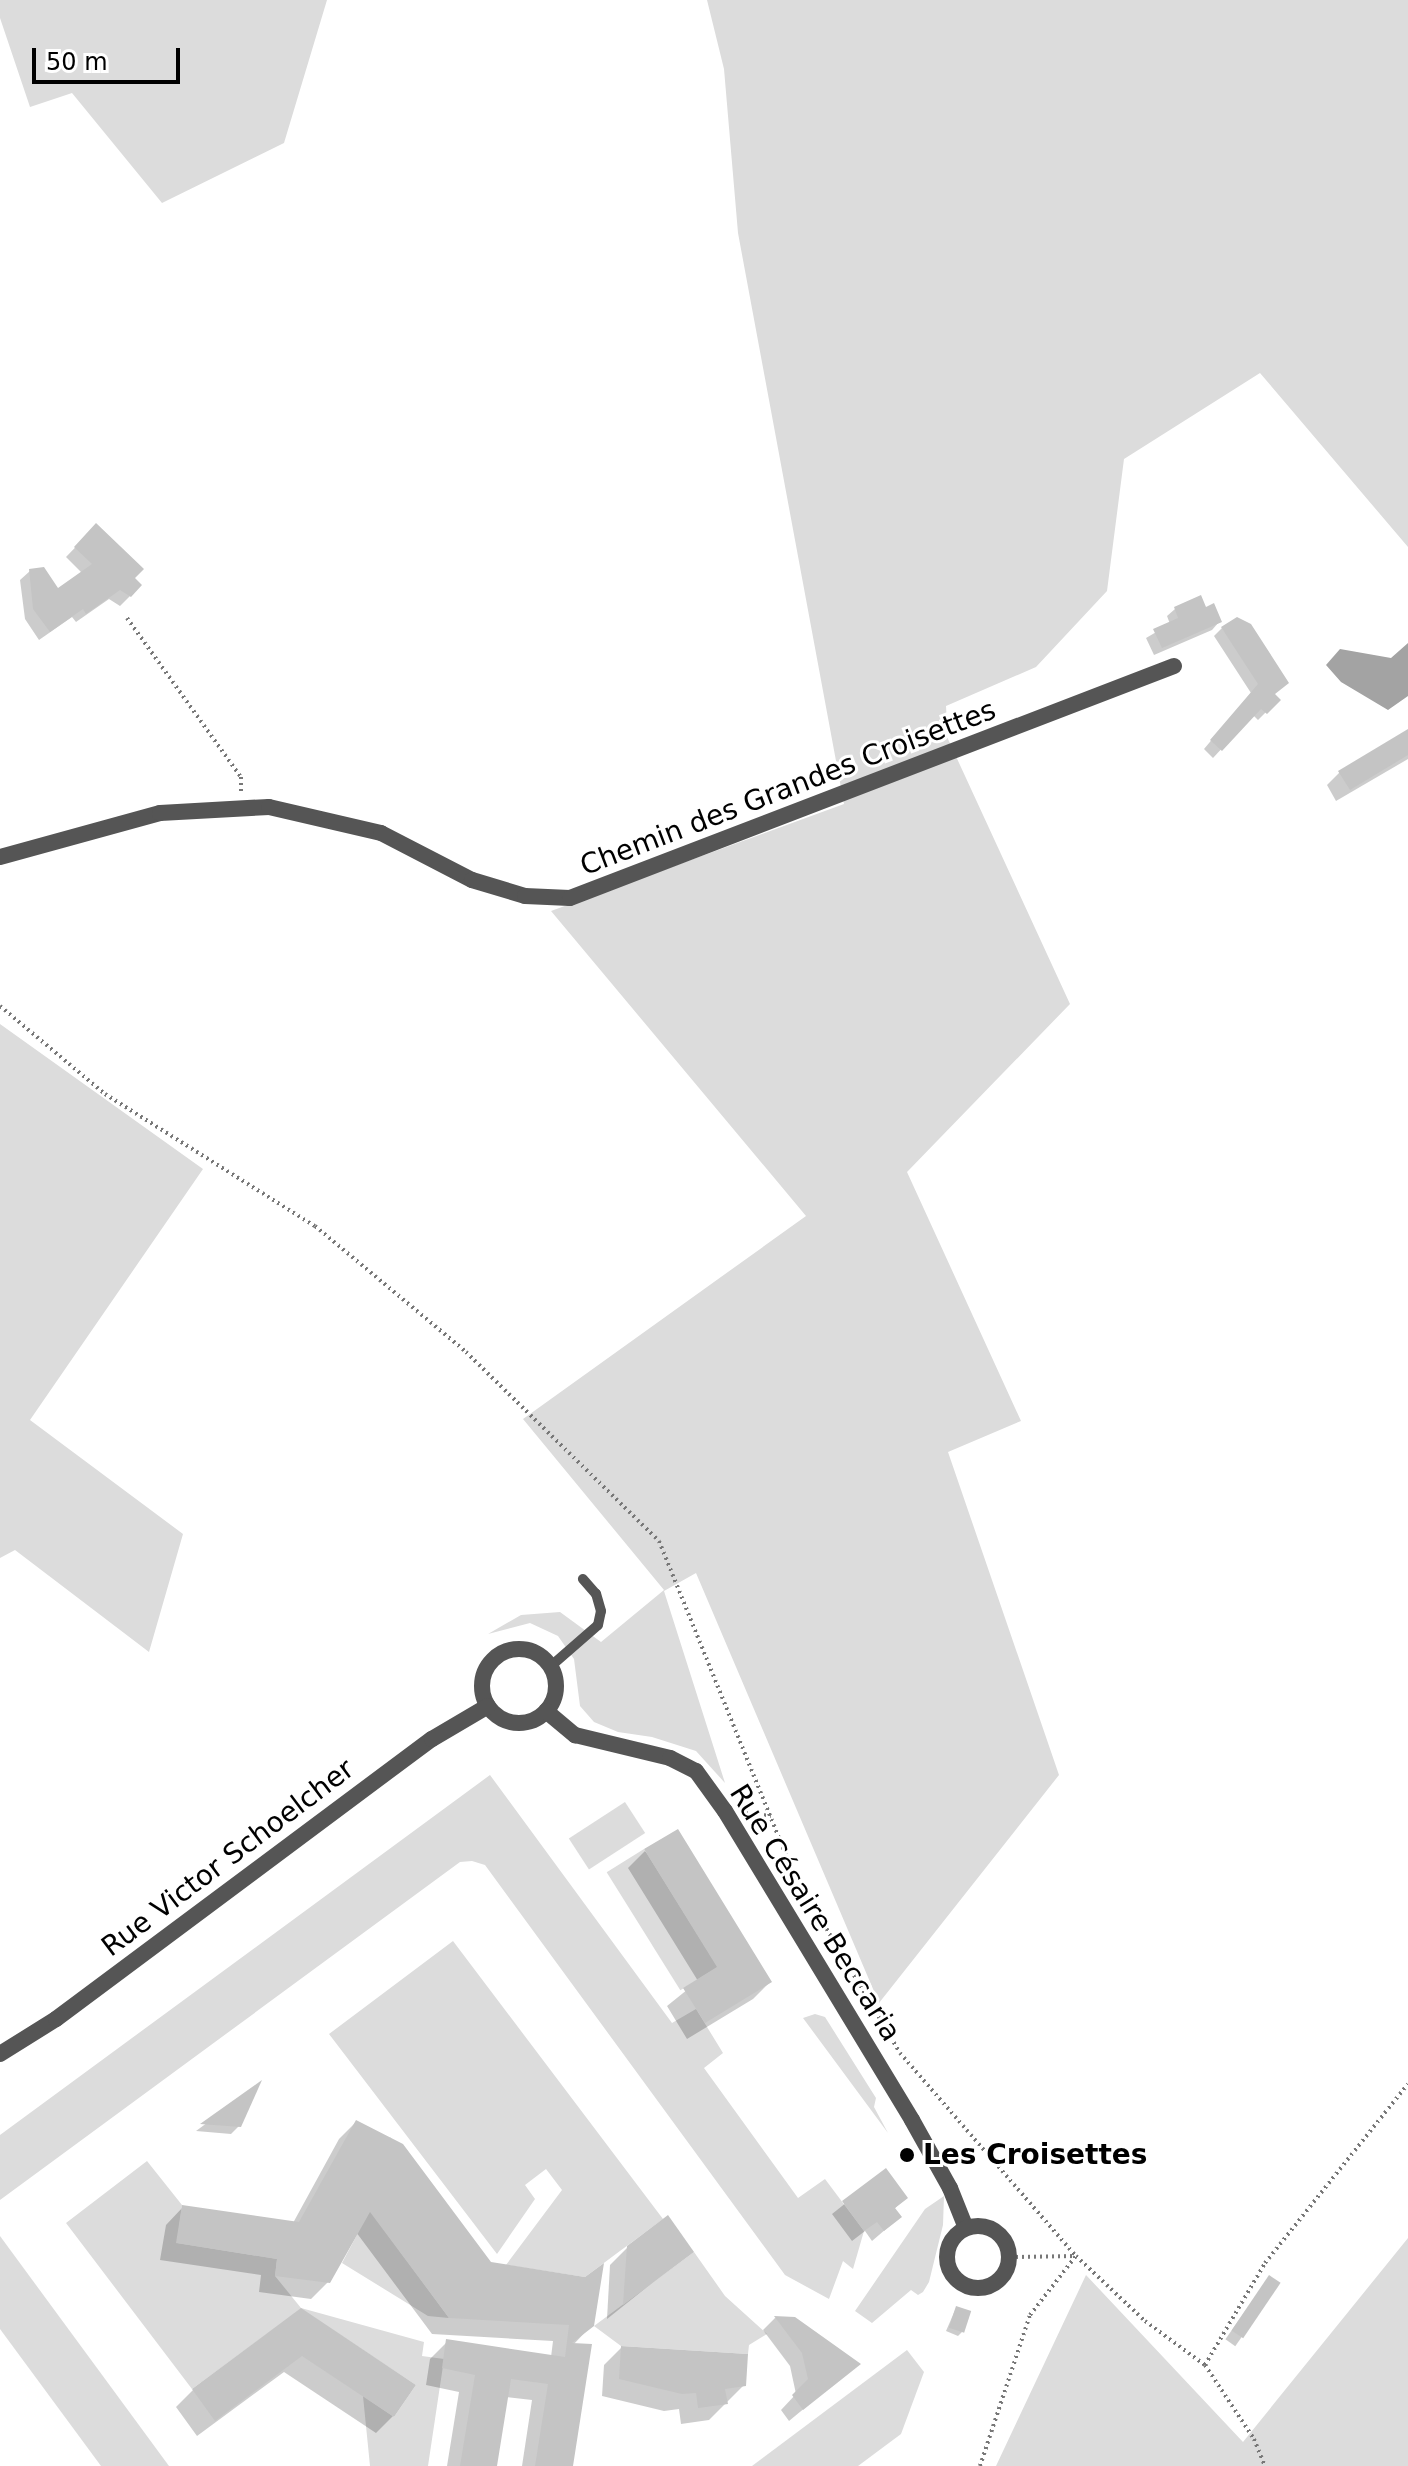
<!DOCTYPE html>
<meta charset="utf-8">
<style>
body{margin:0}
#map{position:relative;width:1408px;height:2466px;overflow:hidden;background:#fff;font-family:"DejaVu Sans",sans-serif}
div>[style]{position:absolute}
.green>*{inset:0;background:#dcdcdc;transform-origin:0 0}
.water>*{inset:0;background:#a3a3a3}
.shadow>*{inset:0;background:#0003;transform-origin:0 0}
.building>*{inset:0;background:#c4c4c4;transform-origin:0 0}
.path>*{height:4px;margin-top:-2px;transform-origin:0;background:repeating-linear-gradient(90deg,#777 0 2px,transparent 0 6px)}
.lane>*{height:10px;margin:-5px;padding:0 5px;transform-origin:5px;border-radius:5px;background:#555}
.street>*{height:16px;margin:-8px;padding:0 8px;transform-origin:8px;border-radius:8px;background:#555}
.street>.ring{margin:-8px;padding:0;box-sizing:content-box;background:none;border:16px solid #555;border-radius:50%}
.dots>*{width:22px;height:22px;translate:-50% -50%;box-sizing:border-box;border:4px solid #fff;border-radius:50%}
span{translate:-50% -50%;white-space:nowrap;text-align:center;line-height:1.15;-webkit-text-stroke:6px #fff;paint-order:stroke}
.street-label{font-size:28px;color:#000}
.poi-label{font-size:28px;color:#000;font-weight:700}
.left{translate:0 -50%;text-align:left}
.scale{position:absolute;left:32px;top:48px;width:148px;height:36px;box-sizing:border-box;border:4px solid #000;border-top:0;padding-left:10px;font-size:24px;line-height:28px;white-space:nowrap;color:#000;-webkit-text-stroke:6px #fff;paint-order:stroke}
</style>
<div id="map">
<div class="green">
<div style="clip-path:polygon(0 0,327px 0,284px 143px,162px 203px,72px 93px,30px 107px,0 18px)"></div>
<div style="clip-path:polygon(707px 0,1408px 0,1408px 547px,1260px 373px,1124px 459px,1107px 591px,1036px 667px,946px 706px,948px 739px,1070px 1004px,907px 1172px,1021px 1421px,948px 1452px,1059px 1775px,879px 2003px,696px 1573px,664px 1591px,725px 1783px,696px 1751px,652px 1737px,618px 1732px,594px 1722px,580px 1706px,574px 1659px,558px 1636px,530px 1623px,488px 1634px,521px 1615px,560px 1612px,601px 1642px,664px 1590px,523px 1419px,806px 1216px,551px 911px,844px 804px,738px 233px,724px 69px)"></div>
<div style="clip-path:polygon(0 1024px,203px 1169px,30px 1420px,183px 1534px,149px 1652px,15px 1550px,0 1558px)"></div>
<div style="clip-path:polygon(490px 1775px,672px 2023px,696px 2009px,723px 2053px,704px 2068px,798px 2198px,825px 2179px,864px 2231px,853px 2269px,843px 2261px,829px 2299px,785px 2275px,485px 1865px,472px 1861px,460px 1862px,0 2200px,0 2135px)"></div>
<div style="left:625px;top:1802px;width:37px;height:67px;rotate:57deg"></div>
<div style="left:644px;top:1849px;width:139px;height:44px;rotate:58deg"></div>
<div style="clip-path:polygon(453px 1941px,663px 2219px,585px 2277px,506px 2265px,562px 2190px,546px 2169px,525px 2185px,535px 2199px,497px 2254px,329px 2034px)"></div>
<div style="clip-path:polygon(815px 2014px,825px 2017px,876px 2098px,874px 2107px,888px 2133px,803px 2018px)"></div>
<div style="clip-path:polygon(390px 2137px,408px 2160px,376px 2219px,449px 2318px,428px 2316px,342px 2263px,357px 2235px,343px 2226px)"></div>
<div style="clip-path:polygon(147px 2161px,182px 2205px,177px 2243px,277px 2259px,275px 2276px,301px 2308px,424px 2342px,422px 2356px,444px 2359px,428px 2466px,370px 2466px,363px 2396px,394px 2417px,416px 2385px,301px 2309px,192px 2389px,66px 2223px)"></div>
<div style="clip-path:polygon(944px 2196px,943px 2225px,929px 2282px,923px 2292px,918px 2295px,911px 2290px,872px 2323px,855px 2311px,925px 2209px)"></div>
<div style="clip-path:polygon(0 2236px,169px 2466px,101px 2466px,0 2329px)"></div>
<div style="clip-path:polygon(1408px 2238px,1408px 2466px,996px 2466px,1086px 2275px,1243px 2442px)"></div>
<div style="clip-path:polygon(694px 2252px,725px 2296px,767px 2334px,749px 2345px,748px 2354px,621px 2346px,594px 2326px)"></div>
<div style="clip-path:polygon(907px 2350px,924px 2372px,901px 2434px,858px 2466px,752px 2466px)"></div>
</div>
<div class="water">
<div style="clip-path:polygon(1408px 643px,1408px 696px,1388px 710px,1341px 682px,1326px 665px,1340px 649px,1391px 658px)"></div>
</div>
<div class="shadow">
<div style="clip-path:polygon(96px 526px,130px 596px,120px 606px,109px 599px,76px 622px,72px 617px,39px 640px,25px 619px,20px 580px,30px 571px,58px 591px,82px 573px,66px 557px)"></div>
<div style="clip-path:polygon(1175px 609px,1205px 609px,1219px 622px,1212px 630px,1154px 655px,1146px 638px,1170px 624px,1167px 616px)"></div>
<div style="clip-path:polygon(1222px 628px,1278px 700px,1258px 720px,1253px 715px,1213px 758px,1204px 749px,1251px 693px,1214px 636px)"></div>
<div style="clip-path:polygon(1408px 732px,1408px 759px,1336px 801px,1327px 785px,1340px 772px)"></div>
<div style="clip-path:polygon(645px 1851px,770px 1982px,753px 1999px,687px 2039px,667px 2006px,698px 1981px,628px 1868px)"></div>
<div style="clip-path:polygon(257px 2086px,239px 2126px,231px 2134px,196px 2131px)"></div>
<div style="clip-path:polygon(356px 2122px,490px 2264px,592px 2325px,573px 2345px,571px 2466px,522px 2466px,532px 2400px,506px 2397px,495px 2466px,447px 2466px,459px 2392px,426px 2385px,430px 2359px,447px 2342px,551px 2357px,553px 2341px,432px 2334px,356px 2232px,328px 2282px,311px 2299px,259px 2292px,261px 2275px,160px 2260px,166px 2225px,183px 2207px,293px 2223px,339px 2139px)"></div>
<div style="clip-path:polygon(886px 2171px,906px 2198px,894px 2209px,900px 2217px,872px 2241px,865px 2231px,852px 2241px,832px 2214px)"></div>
<div style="clip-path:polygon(628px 2247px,692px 2251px,607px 2319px,610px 2265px)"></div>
<div style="left:1269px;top:2277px;width:12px;height:76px;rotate:35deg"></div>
<div style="clip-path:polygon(956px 2308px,962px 2332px,958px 2336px,946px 2331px)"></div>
<div style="clip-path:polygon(301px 2311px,393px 2416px,376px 2433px,284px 2372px,197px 2436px,176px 2407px,193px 2390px)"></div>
<div style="clip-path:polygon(775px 2318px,794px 2319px,858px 2364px,789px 2421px,781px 2410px,796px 2394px,790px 2366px,763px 2330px)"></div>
<div style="clip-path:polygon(621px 2348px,744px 2385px,709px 2420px,681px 2424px,679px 2409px,664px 2411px,602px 2396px,604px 2365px)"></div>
</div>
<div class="building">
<div style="clip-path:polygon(96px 523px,144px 569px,135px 578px,142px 585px,131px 597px,120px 590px,86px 614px,83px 609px,50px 632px,33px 609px,29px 569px,44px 567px,58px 588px,92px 564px,74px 547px)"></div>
<div style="clip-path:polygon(1201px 595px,1206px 607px,1214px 603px,1222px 622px,1162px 648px,1153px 629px,1178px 618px,1174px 607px)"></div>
<div style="clip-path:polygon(1237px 617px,1251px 624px,1289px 683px,1275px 694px,1281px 700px,1267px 714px,1261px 709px,1222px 751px,1210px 740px,1258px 684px,1221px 627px)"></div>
<div style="clip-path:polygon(1408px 729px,1408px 755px,1350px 790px,1338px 771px)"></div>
<div style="clip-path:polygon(678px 1829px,772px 1982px,705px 2023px,683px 1988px,717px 1967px,644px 1849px)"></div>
<div style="clip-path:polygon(262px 2080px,241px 2127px,200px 2124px)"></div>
<div style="clip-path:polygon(356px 2120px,403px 2144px,491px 2262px,585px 2277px,604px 2263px,594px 2326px,572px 2343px,592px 2344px,573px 2466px,535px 2466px,548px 2384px,511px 2379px,497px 2466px,460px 2466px,475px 2375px,442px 2368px,446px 2339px,565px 2357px,569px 2325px,449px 2318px,370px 2212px,330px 2283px,275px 2276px,277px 2259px,176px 2243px,182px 2205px,299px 2222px)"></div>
<div style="clip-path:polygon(886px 2168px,908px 2198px,895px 2208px,902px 2217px,884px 2231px,877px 2222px,864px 2231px,842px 2201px)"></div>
<div style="clip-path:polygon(668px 2215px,694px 2252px,623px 2305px,627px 2246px)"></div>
<div style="left:1269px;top:2275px;width:14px;height:67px;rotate:34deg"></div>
<div style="left:956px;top:2306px;width:16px;height:23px;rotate:18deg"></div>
<div style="clip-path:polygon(301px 2308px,416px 2385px,394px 2417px,302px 2356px,215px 2421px,192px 2389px)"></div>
<div style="clip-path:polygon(774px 2316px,795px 2317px,861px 2364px,803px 2410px,792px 2395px,808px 2379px,802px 2353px)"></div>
<div style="clip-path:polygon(621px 2346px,748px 2354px,746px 2386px,725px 2389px,728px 2404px,698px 2408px,696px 2393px,682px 2394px,619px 2379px)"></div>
</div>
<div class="path">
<div style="left:127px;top:618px;width:196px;rotate:54.4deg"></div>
<div style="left:241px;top:777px;width:17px;rotate:90deg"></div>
<div style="left:0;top:1006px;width:137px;rotate:40deg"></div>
<div style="left:105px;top:1094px;width:248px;rotate:32.2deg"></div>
<div style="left:315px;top:1226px;width:197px;rotate:39.8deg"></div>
<div style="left:466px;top:1352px;width:270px;rotate:44.4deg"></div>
<div style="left:659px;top:1541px;width:357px;rotate:68deg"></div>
<div style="left:793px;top:1872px;width:210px;rotate:59.4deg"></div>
<div style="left:900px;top:2053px;width:269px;rotate:49.1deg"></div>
<div style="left:1076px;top:2256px;width:95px;rotate:43.3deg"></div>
<div style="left:1145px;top:2321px;width:74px;rotate:36.3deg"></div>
<div style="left:1205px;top:2365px;width:89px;rotate:56.5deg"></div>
<div style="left:1254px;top:2439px;width:29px;rotate:68deg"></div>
<div style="left:746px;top:1813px;width:25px;rotate:7deg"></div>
<div style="left:1010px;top:2257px;width:66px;rotate:-0.9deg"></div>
<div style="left:1205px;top:2365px;width:118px;rotate:-59.5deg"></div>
<div style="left:1265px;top:2263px;width:229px;rotate:-51.4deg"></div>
<div style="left:980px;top:2466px;width:159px;rotate:-71.7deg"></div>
<div style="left:1030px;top:2315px;width:75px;rotate:-52.1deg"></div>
</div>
<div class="lane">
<div style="left:551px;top:1666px;width:62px;rotate:-41.1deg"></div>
<div style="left:598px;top:1625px;width:14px;rotate:-78deg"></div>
<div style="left:601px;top:1611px;width:18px;rotate:-106deg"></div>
<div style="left:596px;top:1594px;width:20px;rotate:-131deg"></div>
</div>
<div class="street">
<div style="left:0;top:857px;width:166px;rotate:-15.4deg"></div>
<div style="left:160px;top:813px;width:109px;rotate:-3.2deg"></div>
<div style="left:269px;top:807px;width:115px;rotate:13.1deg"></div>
<div style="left:381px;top:833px;width:102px;rotate:27.3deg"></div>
<div style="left:472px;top:880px;width:55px;rotate:16.8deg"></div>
<div style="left:525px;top:896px;width:45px;rotate:2.5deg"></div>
<div style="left:570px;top:898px;width:647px;rotate:-21.01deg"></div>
<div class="ring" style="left:482px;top:1649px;width:58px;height:58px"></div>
<div style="left:546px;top:1711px;width:38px;rotate:40deg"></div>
<div style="left:575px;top:1735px;width:98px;rotate:13.6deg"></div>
<div style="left:670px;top:1758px;width:29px;rotate:27deg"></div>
<div style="left:696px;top:1771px;width:49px;rotate:54.1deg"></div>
<div style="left:725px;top:1811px;width:361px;rotate:58.8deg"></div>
<div style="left:912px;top:2120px;width:78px;rotate:60.8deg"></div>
<div style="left:950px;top:2188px;width:43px;rotate:68.2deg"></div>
<div style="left:0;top:2054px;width:66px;rotate:-32deg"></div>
<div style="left:56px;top:2019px;width:469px;rotate:-36.7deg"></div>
<div style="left:432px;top:1739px;width:65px;rotate:-30.5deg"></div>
<div class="ring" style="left:947px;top:2226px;width:46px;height:46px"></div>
</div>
<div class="dots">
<div style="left:907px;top:2155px;background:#000"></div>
</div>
<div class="street-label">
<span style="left:788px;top:788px;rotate:-21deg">Chemin des Grandes Croisettes</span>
<span style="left:228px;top:1858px;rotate:-37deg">Rue Victor Schoelcher</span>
<span style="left:815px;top:1913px;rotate:58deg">Rue Césaire Beccaria</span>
</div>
<div class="poi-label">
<span class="left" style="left:923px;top:2155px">Les Croisettes</span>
</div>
<div class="scale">50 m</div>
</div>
